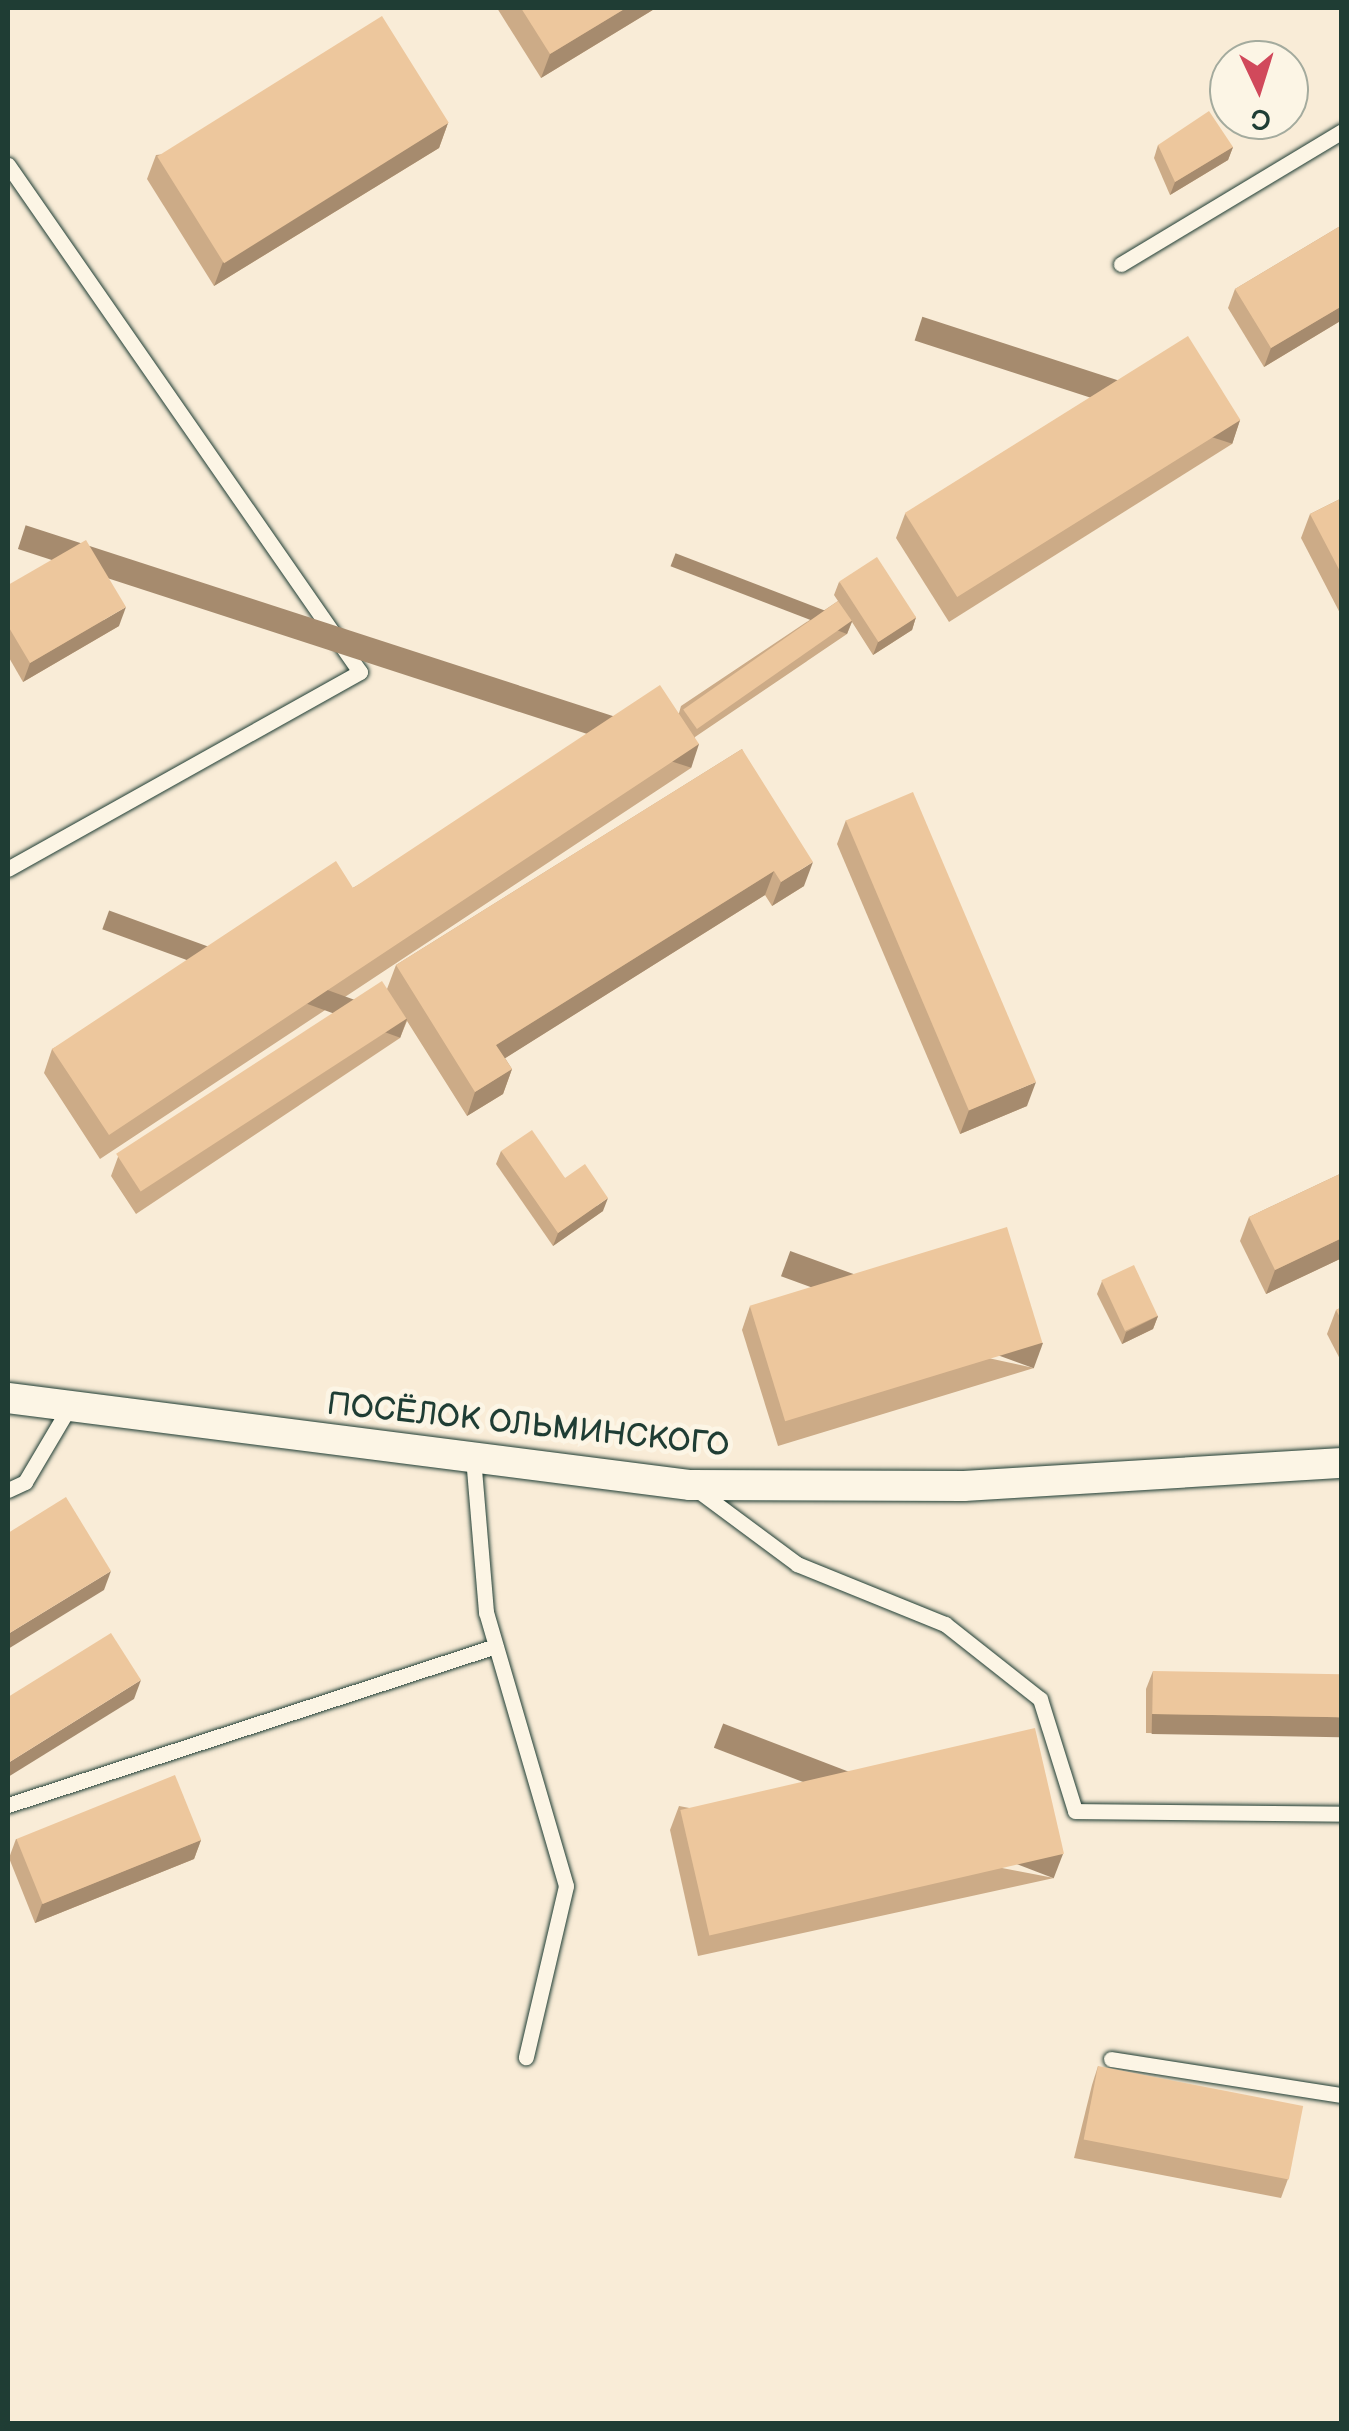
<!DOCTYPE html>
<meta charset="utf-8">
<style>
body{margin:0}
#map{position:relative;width:1349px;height:2431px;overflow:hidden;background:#f9ecd7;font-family:"Balsamiq Sans",sans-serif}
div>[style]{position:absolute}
.roads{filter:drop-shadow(0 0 2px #1f3d34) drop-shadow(0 0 2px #1f3d34)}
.service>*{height:15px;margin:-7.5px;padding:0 7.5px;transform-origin:7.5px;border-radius:7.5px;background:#fcf5e5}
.minor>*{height:30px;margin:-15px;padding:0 15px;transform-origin:15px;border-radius:15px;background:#fcf5e5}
.wall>*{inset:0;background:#ccab87}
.shaded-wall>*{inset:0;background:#a68b6e;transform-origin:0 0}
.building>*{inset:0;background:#edc79d;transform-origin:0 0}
span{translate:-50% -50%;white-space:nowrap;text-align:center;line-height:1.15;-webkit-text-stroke:10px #fcf5e5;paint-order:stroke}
.street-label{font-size:32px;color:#1f3d34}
.frame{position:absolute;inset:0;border:10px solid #1f3d34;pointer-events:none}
.north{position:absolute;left:1209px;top:40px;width:100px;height:100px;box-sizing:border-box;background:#fcf5e5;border:2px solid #a4ab9e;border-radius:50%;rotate:176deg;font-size:28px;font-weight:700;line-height:40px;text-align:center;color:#1f3d34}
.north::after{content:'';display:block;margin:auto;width:35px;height:45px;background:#d1495b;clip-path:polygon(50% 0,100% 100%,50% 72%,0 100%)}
</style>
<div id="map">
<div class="roads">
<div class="service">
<div style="left:8px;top:165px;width:617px;rotate:55.23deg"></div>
<div style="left:360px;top:672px;width:403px;rotate:150.8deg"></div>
<div style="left:1121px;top:264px;width:258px;rotate:-31deg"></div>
<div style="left:473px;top:1457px;width:156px;rotate:85.2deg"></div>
<div style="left:486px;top:1612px;width:285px;rotate:73.7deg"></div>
<div style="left:566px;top:1886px;width:176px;rotate:103.2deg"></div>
<div style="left:696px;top:1489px;width:126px;rotate:36.6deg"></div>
<div style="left:797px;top:1564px;width:160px;rotate:22.1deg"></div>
<div style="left:945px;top:1624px;width:121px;rotate:38.3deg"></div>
<div style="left:1040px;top:1699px;width:117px;rotate:72.6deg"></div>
<div style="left:1075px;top:1811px;width:267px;rotate:0.6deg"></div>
<div style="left:8px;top:1490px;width:19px;rotate:-25deg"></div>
<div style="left:25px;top:1482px;width:88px;rotate:-59.4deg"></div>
<div style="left:8px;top:1805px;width:513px;rotate:-18.05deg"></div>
<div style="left:1111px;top:2059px;width:234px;rotate:8.9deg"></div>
</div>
<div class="minor">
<div style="left:8px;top:1398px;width:688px;rotate:7.27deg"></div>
<div style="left:690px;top:1485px;width:274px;rotate:0.2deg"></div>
<div style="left:964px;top:1486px;width:379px;rotate:-3.5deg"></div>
</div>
</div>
<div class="wall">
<div style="clip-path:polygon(497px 8px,656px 8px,541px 78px)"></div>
<div style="clip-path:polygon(448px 123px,439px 148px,214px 286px,147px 179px,156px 155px)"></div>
<div style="clip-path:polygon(1158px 145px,1233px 147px,1228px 160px,1170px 195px,1154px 158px)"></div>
<div style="clip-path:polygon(1342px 225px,1342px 320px,1264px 367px,1228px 308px,1235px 289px)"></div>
<div style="clip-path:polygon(1240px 420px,1232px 444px,949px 622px,896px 538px,905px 514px)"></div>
<div style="clip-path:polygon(1342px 498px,1342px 617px,1301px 538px,1310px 514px)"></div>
<div style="clip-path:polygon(839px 582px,916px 617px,912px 630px,873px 655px,852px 622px,847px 634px,695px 737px,691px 768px,100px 1159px,44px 1073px,52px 1049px,679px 713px,681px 706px,838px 601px,834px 595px)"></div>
<div style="clip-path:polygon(8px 585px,119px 626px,23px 682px,8px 656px)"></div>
<div style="clip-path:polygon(742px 749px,804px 886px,772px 906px,765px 895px,505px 1058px,512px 1069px,503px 1094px,467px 1116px,407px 1021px,400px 1038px,136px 1214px,111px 1176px,118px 1157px,387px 989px,396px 965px)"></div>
<div style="clip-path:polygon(846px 820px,1027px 1106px,960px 1134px,837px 844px)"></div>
<div style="clip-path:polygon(501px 1151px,565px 1178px,603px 1211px,553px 1246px,496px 1164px)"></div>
<div style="clip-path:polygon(1342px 1173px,1342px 1258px,1266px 1294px,1240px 1241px,1249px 1217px)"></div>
<div style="clip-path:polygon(1102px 1281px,1158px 1316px,1153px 1329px,1122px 1344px,1097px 1294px)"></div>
<div style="clip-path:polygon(750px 1306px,1034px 1368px,778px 1446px,742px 1330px)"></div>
<div style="clip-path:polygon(1342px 1307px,1342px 1363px,1327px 1334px,1336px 1310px)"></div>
<div style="clip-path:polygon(1153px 1671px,1340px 1718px,1333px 1736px,1146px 1733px,1146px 1689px)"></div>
<div style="clip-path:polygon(679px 1806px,1054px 1878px,698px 1956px,670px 1830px)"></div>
<div style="clip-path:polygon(16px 1839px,201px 1840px,194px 1859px,35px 1923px,9px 1858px)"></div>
<div style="clip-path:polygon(1098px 2066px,1288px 2179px,1281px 2198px,1074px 2158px,1092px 2085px)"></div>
</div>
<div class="shaded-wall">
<div style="clip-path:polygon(626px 8px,656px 8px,541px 78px,550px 54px)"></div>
<div style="clip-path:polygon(448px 123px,439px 148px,214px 286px,223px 262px)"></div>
<div style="clip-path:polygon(1233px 147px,1228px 160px,1170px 195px,1175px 182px)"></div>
<div style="clip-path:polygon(1342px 306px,1342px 320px,1264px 367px,1271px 348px)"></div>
<div style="left:1240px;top:420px;width:25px;height:334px;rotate:108deg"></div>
<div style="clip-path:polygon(126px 607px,119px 626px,23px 682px,30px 663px)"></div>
<div style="clip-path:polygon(916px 617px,912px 630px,873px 655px,878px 642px)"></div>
<div style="left:852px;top:621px;width:14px;height:189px;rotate:111deg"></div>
<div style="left:699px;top:744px;width:25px;height:708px;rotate:108deg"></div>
<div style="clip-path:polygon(813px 862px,804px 886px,772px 906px,781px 882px)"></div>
<div style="clip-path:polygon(774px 871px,765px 895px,488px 1069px,496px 1045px)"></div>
<div style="left:407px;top:1019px;width:20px;height:317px;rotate:110deg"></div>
<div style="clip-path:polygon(512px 1069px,503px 1094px,467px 1116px,475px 1092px)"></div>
<div style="clip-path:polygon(1036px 1082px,1027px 1106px,960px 1134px,969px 1110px)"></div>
<div style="clip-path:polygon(608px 1198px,603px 1211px,553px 1246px,558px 1233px)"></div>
<div style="clip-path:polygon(1342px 1238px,1342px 1258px,1266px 1294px,1275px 1270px)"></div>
<div style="clip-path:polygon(1158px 1316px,1153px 1329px,1122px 1344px,1126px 1332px)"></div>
<div style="left:1043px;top:1343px;width:27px;height:269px;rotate:110deg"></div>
<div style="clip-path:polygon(111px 1571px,104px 1590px,8px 1649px,8px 1634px)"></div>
<div style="clip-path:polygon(141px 1680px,134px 1699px,8px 1777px,8px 1763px)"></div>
<div style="left:1152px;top:1714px;width:188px;height:20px;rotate:1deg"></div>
<div style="clip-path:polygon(201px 1840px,194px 1859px,35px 1923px,42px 1904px)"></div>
<div style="left:1063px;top:1854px;width:26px;height:364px;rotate:111deg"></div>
</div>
<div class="building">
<div style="clip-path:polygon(521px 8px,626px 8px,550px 54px)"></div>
<div style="left:382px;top:16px;width:126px;height:265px;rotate:58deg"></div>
<div style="clip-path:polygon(1209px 111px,1233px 147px,1175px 182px,1158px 145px)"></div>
<div style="clip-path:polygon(1342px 225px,1342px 306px,1271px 348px,1235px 289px)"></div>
<div style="left:1188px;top:336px;width:99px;height:334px;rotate:58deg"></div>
<div style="clip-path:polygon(1342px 498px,1342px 575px,1310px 514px)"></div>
<div style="clip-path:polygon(86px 540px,126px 607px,30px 663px,8px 626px,8px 585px)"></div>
<div style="left:877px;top:557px;width:72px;height:45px;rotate:57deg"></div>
<div style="left:838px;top:601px;width:24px;height:189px;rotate:55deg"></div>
<div style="clip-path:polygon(660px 685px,699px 744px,109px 1135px,52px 1049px,336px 861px,353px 888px)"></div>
<div style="clip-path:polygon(742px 749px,813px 862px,781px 882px,774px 871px,496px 1045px,512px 1069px,475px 1092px,396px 965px)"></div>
<div style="left:913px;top:792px;width:315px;height:73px;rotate:67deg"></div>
<div style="left:382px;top:981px;width:45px;height:317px;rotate:57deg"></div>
<div style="clip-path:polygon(532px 1130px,565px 1178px,585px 1164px,608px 1198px,558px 1233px,501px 1151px)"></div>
<div style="clip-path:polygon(1342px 1173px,1342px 1238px,1275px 1270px,1249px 1217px)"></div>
<div style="left:1007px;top:1227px;width:121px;height:269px;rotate:73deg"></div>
<div style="left:1134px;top:1265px;width:56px;height:36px;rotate:65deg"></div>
<div style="clip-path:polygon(1342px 1307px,1342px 1321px,1336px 1310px)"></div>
<div style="clip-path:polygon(66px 1497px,111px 1571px,8px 1634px,8px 1533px)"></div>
<div style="clip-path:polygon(111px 1633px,141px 1680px,8px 1763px,8px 1697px)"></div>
<div style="left:1153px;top:1671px;width:188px;height:43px;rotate:1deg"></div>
<div style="left:1035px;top:1728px;width:129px;height:364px;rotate:77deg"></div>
<div style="left:175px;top:1775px;width:70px;height:171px;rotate:68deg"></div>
<div style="left:1098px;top:2066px;width:209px;height:75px;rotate:11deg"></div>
</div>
<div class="street-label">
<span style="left:528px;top:1426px;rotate:6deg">ПОСЁЛОК ОЛЬМИНСКОГО</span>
</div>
<div class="frame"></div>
<div class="north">С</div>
</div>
